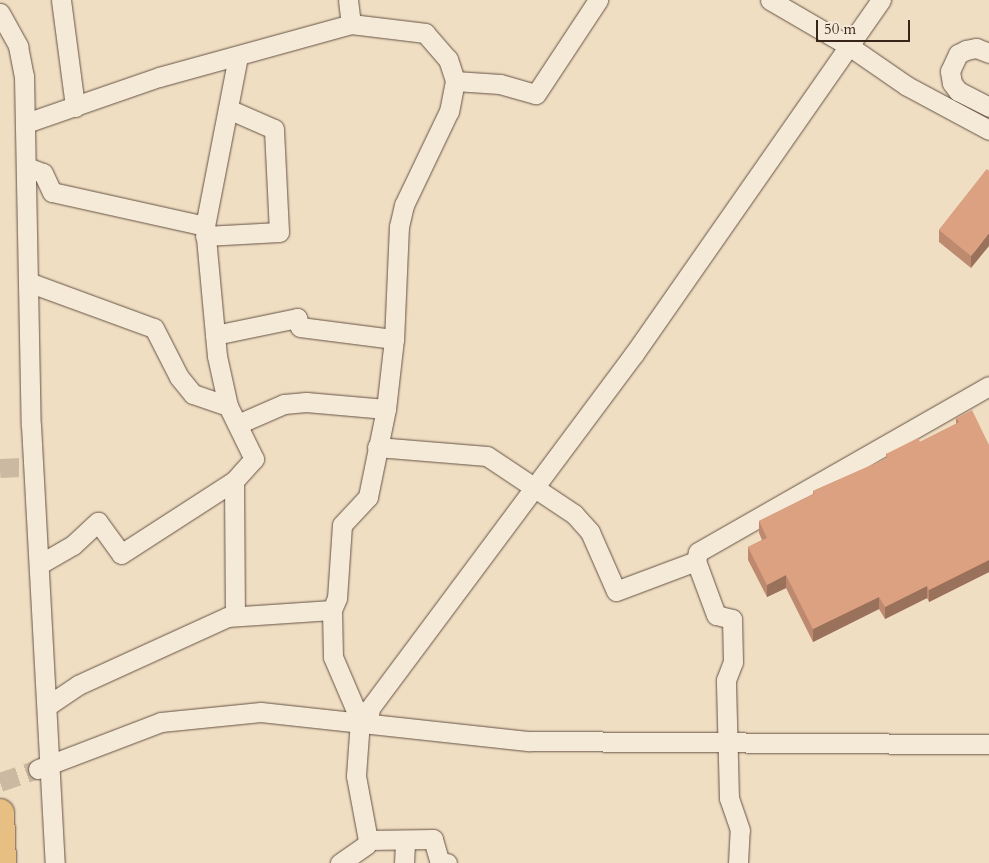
<!DOCTYPE html>
<style>
body{margin:0}
#map{position:relative;width:989px;height:863px;overflow:hidden;background:#f0dec3;font-family:Cardo,serif}
div>[style]{position:absolute}
.minor-tunnel>*{height:19px;margin-top:-9.5px;transform-origin:0;background:repeating-linear-gradient(90deg,#cbb9a1 0 19px,transparent 0 28px)}
.roads{filter:drop-shadow(0 0 1px #655344) drop-shadow(0 0 1px #655344)}
.minor>*{height:19px;margin:-9.5px;padding:0 9.5px;transform-origin:9.5px;border-radius:9.5px;background:#f5ead8}
.highway>*{height:28px;margin:-14px;padding:0 14px;transform-origin:14px;border-radius:14px;background:#e8bf82}
.wall>*{inset:0;background:#bd8a6f}
.shaded-wall>*{inset:0;background:#9a715a}
.building>*{inset:0;background:#dca181}
span{translate:-50% -50%;white-space:nowrap;text-align:center;line-height:1.15;-webkit-text-stroke:4px #f5ead8;paint-order:stroke}
.scale{position:absolute;left:816px;top:20px;width:94px;height:22px;box-sizing:border-box;border:2px solid #37251a;border-top:0;padding-left:6px;font-size:15px;line-height:18px;white-space:nowrap;color:#37251a;-webkit-text-stroke:4px #f5ead8;paint-order:stroke}
</style>
<div id="map">
<div class="minor-tunnel">
<div style="left:0;top:468px;width:21px;rotate:-3deg"></div>
<div style="left:0;top:782px;width:40px;rotate:-18.9deg"></div>
</div>
<div class="roads">
<div class="minor">
<div style="left:61px;top:0;width:108px;rotate:82.5deg"></div>
<div style="left:348px;top:0;width:24px;rotate:83deg"></div>
<div style="left:770px;top:0;width:91px;rotate:30.2deg"></div>
<div style="left:849px;top:46px;width:70px;rotate:34.6deg"></div>
<div style="left:907px;top:86px;width:93px;rotate:28.2deg"></div>
<div style="left:0;top:13px;width:38px;rotate:61deg"></div>
<div style="left:18px;top:46px;width:31px;rotate:79deg"></div>
<div style="left:24px;top:76px;width:349px;rotate:88.9deg"></div>
<div style="left:31px;top:425px;width:439px;rotate:86.9deg"></div>
<div style="left:989px;top:53px;width:14px;rotate:-159deg"></div>
<div style="left:976px;top:48px;width:10px;rotate:169deg"></div>
<div style="left:966px;top:50px;width:9px;rotate:153deg"></div>
<div style="left:958px;top:54px;width:19px;rotate:115deg"></div>
<div style="left:950px;top:71px;width:12px;rotate:81deg"></div>
<div style="left:952px;top:83px;width:10px;rotate:53deg"></div>
<div style="left:958px;top:91px;width:35px;rotate:27deg"></div>
<div style="left:455px;top:81px;width:45px;rotate:3.8deg"></div>
<div style="left:500px;top:84px;width:37px;rotate:16deg"></div>
<div style="left:536px;top:94px;width:113px;rotate:-56.6deg"></div>
<div style="left:26px;top:123px;width:141px;rotate:-19.1deg"></div>
<div style="left:159px;top:77px;width:199px;rotate:-15.4deg"></div>
<div style="left:351px;top:24px;width:75px;rotate:6.9deg"></div>
<div style="left:425px;top:33px;width:35px;rotate:49deg"></div>
<div style="left:448px;top:59px;width:23px;rotate:72deg"></div>
<div style="left:455px;top:81px;width:31px;rotate:101deg"></div>
<div style="left:449px;top:111px;width:104px;rotate:115.6deg"></div>
<div style="left:404px;top:205px;width:22px;rotate:103deg"></div>
<div style="left:399px;top:226px;width:113px;rotate:92.5deg"></div>
<div style="left:394px;top:339px;width:70px;rotate:96.5deg"></div>
<div style="left:386px;top:409px;width:90px;rotate:101.6deg"></div>
<div style="left:368px;top:497px;width:38px;rotate:133deg"></div>
<div style="left:342px;top:525px;width:73px;rotate:93.9deg"></div>
<div style="left:337px;top:598px;width:13px;rotate:113deg"></div>
<div style="left:332px;top:610px;width:47px;rotate:88.8deg"></div>
<div style="left:333px;top:657px;width:69px;rotate:66.8deg"></div>
<div style="left:360px;top:720px;width:56px;rotate:94.1deg"></div>
<div style="left:356px;top:776px;width:65px;rotate:79.4deg"></div>
<div style="left:368px;top:840px;width:5px;rotate:112deg"></div>
<div style="left:366px;top:845px;width:32px;rotate:145deg"></div>
<div style="left:27px;top:167px;width:17px;rotate:21deg"></div>
<div style="left:43px;top:173px;width:21px;rotate:65deg"></div>
<div style="left:52px;top:192px;width:157px;rotate:12.5deg"></div>
<div style="left:205px;top:236px;width:74px;rotate:-3.1deg"></div>
<div style="left:279px;top:232px;width:103px;rotate:-92.8deg"></div>
<div style="left:274px;top:129px;width:50px;rotate:-156.5deg"></div>
<div style="left:28px;top:282px;width:134px;rotate:20.1deg"></div>
<div style="left:154px;top:328px;width:55px;rotate:63deg"></div>
<div style="left:179px;top:377px;width:22px;rotate:51deg"></div>
<div style="left:193px;top:394px;width:37px;rotate:19deg"></div>
<div style="left:215px;top:335px;width:84px;rotate:-11.7deg"></div>
<div style="left:297px;top:318px;width:9px;rotate:72deg"></div>
<div style="left:300px;top:327px;width:95px;rotate:7.3deg"></div>
<div style="left:238px;top:424px;width:50px;rotate:-23.5deg"></div>
<div style="left:284px;top:404px;width:22px;rotate:-5deg"></div>
<div style="left:306px;top:402px;width:80px;rotate:5deg"></div>
<div style="left:377px;top:447px;width:110px;rotate:4.7deg"></div>
<div style="left:487px;top:456px;width:105px;rotate:33.7deg"></div>
<div style="left:574px;top:514px;width:24px;rotate:48deg"></div>
<div style="left:590px;top:532px;width:64px;rotate:66.2deg"></div>
<div style="left:616px;top:591px;width:85px;rotate:-20.6deg"></div>
<div style="left:234px;top:481px;width:135px;rotate:89.6deg"></div>
<div style="left:40px;top:564px;width:38px;rotate:-30deg"></div>
<div style="left:73px;top:545px;width:34px;rotate:-43deg"></div>
<div style="left:98px;top:522px;width:39px;rotate:54deg"></div>
<div style="left:121px;top:554px;width:135px;rotate:-32.9deg"></div>
<div style="left:234px;top:481px;width:30px;rotate:-48deg"></div>
<div style="left:254px;top:459px;width:59px;rotate:-116.1deg"></div>
<div style="left:228px;top:406px;width:51px;rotate:-102.4deg"></div>
<div style="left:217px;top:356px;width:131px;rotate:-95.3deg"></div>
<div style="left:205px;top:226px;width:172px;rotate:-79deg"></div>
<div style="left:47px;top:706px;width:37px;rotate:-34deg"></div>
<div style="left:78px;top:685px;width:164px;rotate:-24.5deg"></div>
<div style="left:227px;top:617px;width:105px;rotate:-3.8deg"></div>
<div style="left:368px;top:721px;width:13px;rotate:-81deg"></div>
<div style="left:370px;top:708px;width:442px;rotate:-53.3deg"></div>
<div style="left:634px;top:354px;width:432px;rotate:-55.1deg"></div>
<div style="left:38px;top:769px;width:132px;rotate:-20.9deg"></div>
<div style="left:161px;top:722px;width:100px;rotate:-5.7deg"></div>
<div style="left:261px;top:712px;width:270px;rotate:6.2deg"></div>
<div style="left:529px;top:741px;width:460px;rotate:0.4deg"></div>
<div style="left:368px;top:840px;width:65px;rotate:-0.9deg"></div>
<div style="left:433px;top:839px;width:25px;rotate:74deg"></div>
<div style="left:440px;top:863px;width:7px"></div>
<div style="left:404px;top:863px;width:22px;rotate:-87deg"></div>
<div style="left:738px;top:863px;width:33px;rotate:-87deg"></div>
<div style="left:740px;top:830px;width:34px;rotate:-109deg"></div>
<div style="left:729px;top:798px;width:118px;rotate:-91.5deg"></div>
<div style="left:726px;top:680px;width:19px;rotate:-69deg"></div>
<div style="left:733px;top:662px;width:43px;rotate:-91.3deg"></div>
<div style="left:732px;top:619px;width:16px;rotate:-166deg"></div>
<div style="left:716px;top:615px;width:58px;rotate:-110.3deg"></div>
<div style="left:696px;top:561px;width:9px;rotate:-77deg"></div>
<div style="left:698px;top:552px;width:335px;rotate:-29.7deg"></div>
</div>
<div class="highway">
<div style="left:0;top:813px;width:50px;rotate:87.7deg"></div>
</div>
</div>
<div class="wall">
<div style="clip-path:polygon(987px 169px,971px 268px,939px 242px,939px 230px)"></div>
<div style="clip-path:polygon(956px 418px,989px 445px,989px 572px,929px 602px,927px 598px,885px 619px,879px 609px,813px 642px,786px 588px,767px 597px,748px 560px,748px 547px,762px 540px,759px 533px,759px 521px,813px 494px,813px 491px,886px 459px,886px 454px,920px 442px,956px 424px)"></div>
</div>
<div class="shaded-wall">
<div style="clip-path:polygon(989px 233px,989px 246px,971px 268px,971px 256px)"></div>
<div style="clip-path:polygon(989px 560px,989px 572px,929px 602px,929px 590px)"></div>
<div style="clip-path:polygon(786px 575px,786px 588px,767px 597px,767px 585px)"></div>
<div style="clip-path:polygon(927px 586px,927px 598px,885px 619px,885px 607px)"></div>
<div style="clip-path:polygon(879px 597px,879px 609px,813px 642px,813px 629px)"></div>
</div>
<div class="building">
<div style="clip-path:polygon(987px 169px,989px 171px,989px 233px,971px 256px,939px 230px)"></div>
<div style="clip-path:polygon(972px 410px,989px 445px,989px 560px,929px 590px,927px 586px,885px 607px,879px 597px,813px 629px,786px 575px,767px 585px,748px 547px,767px 538px,759px 521px,814px 494px,813px 491px,887px 458px,886px 454px,918px 438px,920px 442px,959px 422px,956px 418px)"></div>
</div>
<div class="scale">50 m</div>
</div>
